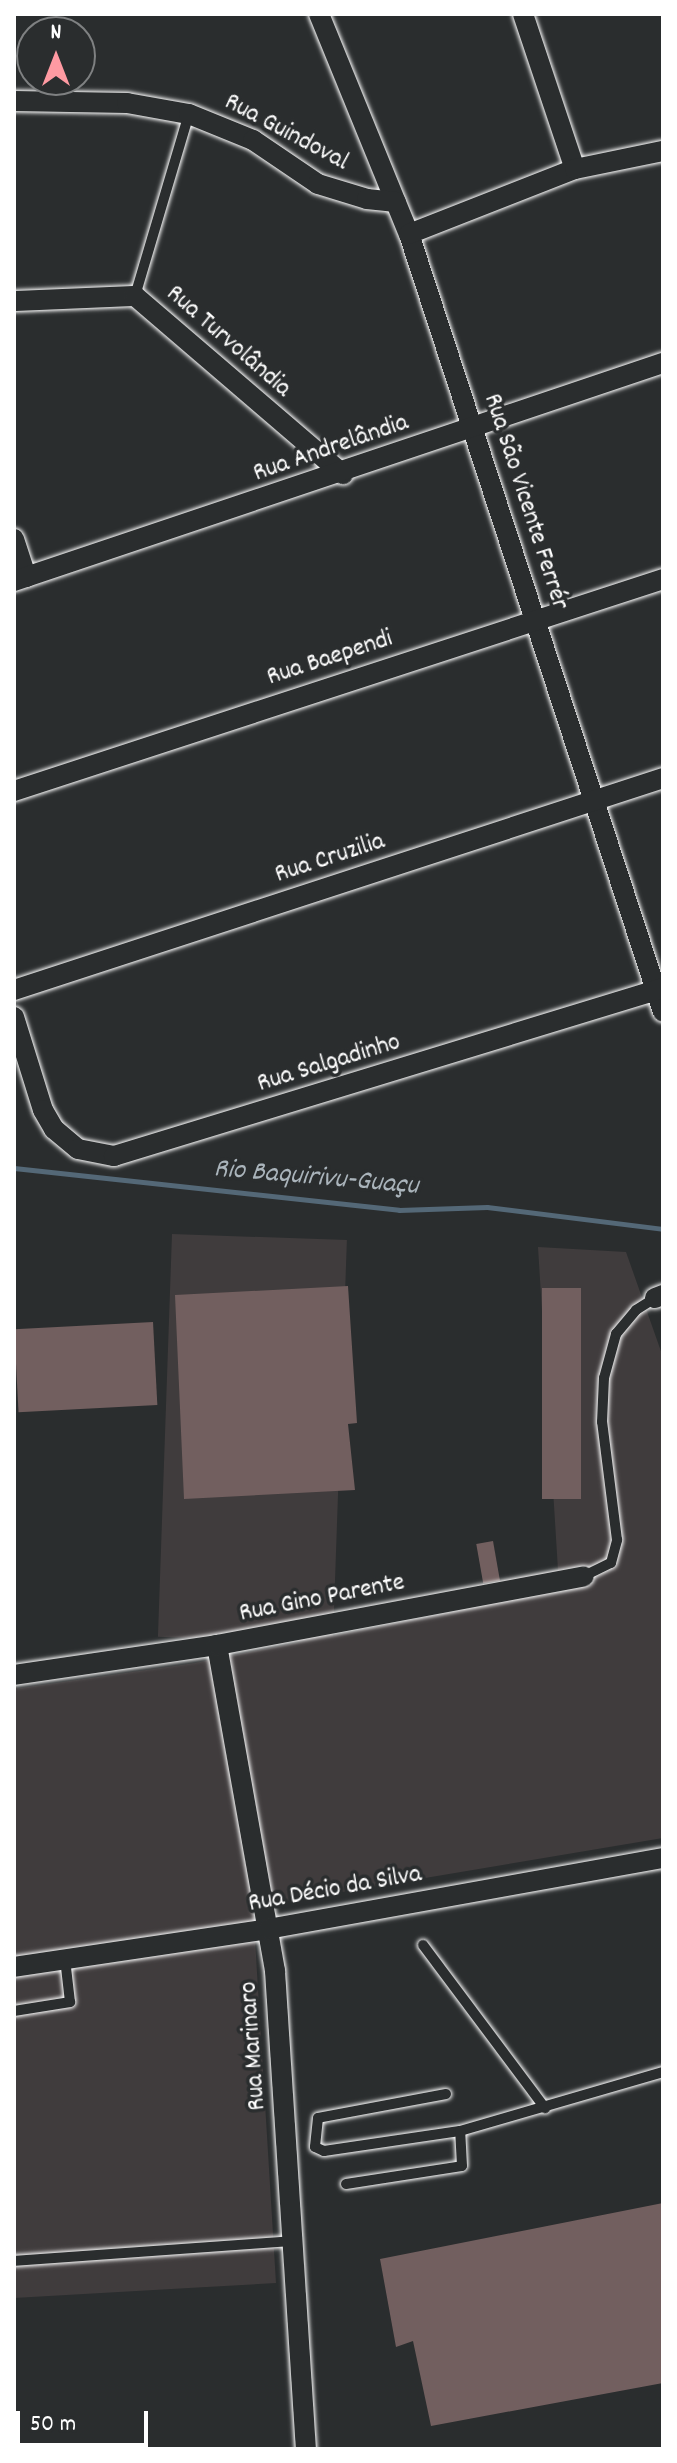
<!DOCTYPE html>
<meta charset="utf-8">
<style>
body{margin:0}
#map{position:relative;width:677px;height:2463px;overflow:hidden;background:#2a2d2e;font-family:Dekko,sans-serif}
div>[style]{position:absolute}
.built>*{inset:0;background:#403c3d;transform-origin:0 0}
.stream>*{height:5px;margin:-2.5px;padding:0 2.5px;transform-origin:2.5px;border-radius:2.5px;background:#546877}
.building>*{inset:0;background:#725f5f;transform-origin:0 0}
.roads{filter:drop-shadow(0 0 2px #fff) drop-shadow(0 0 2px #fff)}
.service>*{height:10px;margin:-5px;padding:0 5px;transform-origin:5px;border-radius:5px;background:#2a2d2e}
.minor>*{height:20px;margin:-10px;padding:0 10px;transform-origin:10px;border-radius:10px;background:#2a2d2e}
span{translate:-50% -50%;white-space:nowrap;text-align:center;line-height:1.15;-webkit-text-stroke:7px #2a2d2e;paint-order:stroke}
.street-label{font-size:26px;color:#fff}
.water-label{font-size:28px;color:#aab4bb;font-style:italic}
.frame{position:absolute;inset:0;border:16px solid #fff;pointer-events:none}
.north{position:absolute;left:16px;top:16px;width:80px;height:80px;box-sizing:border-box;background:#2a2d2e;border:2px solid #7f8182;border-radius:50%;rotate:0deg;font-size:22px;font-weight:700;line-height:32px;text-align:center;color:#fff}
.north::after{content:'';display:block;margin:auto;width:28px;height:36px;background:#ff9aa2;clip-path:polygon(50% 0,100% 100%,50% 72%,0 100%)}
.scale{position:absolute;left:16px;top:2411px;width:132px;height:36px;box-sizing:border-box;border:4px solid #fff;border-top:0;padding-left:10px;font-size:24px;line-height:28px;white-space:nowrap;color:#fff;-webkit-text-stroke:6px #2a2d2e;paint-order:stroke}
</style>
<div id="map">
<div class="built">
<div style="left:172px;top:1234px;width:175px;height:403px;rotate:2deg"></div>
<div style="clip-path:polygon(538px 1247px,626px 1252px,663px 1357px,663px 1838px,253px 1907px,276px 2283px,14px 2298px,14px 1689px,195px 1663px,481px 1606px,478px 1585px,558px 1570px)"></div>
</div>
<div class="stream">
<div style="left:14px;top:1168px;width:387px;rotate:6.2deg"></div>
<div style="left:399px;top:1210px;width:88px;rotate:-2deg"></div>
<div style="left:487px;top:1207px;width:177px;rotate:7.1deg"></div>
</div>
<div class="building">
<div style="clip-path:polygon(348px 1286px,357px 1423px,348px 1424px,355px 1490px,184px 1499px,175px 1295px)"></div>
<div style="left:542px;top:1288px;width:39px;height:211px"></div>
<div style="left:153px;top:1322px;width:83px;height:139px;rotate:87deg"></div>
<div style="left:493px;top:1541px;width:40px;height:17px;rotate:80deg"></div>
<div style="clip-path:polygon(663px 2203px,663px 2383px,431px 2426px,413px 2341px,396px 2347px,380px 2259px)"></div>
</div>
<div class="roads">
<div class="service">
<div style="left:135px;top:296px;width:190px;rotate:-73.5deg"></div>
<div style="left:584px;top:1576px;width:30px;rotate:-26deg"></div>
<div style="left:611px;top:1563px;width:24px;rotate:-75deg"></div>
<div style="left:617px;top:1540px;width:119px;rotate:-97.2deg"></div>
<div style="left:602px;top:1422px;width:44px;rotate:-87.4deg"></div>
<div style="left:604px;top:1378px;width:46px;rotate:-74.7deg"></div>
<div style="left:616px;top:1334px;width:31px;rotate:-50deg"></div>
<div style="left:636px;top:1310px;width:22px;rotate:-32deg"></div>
<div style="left:423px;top:1945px;width:204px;rotate:53.2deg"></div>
<div style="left:14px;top:2011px;width:57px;rotate:-9.1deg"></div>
<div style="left:70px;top:2002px;width:43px;rotate:-96.6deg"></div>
<div style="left:446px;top:2094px;width:130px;rotate:169.4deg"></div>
<div style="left:318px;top:2118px;width:29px;rotate:96deg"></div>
<div style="left:315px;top:2147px;width:10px;rotate:24deg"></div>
<div style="left:324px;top:2151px;width:137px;rotate:-8.4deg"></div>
<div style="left:460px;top:2131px;width:211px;rotate:-16.2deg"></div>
<div style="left:346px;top:2184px;width:117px;rotate:-8.8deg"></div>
<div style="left:462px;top:2166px;width:35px;rotate:-93deg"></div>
<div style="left:14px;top:2261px;width:280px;rotate:-4.1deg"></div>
</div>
<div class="minor">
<div style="left:319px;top:14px;width:238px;rotate:67.8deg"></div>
<div style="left:409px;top:234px;width:818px;rotate:71.92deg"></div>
<div style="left:523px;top:14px;width:163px;rotate:71.5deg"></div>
<div style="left:14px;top:101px;width:113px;rotate:1deg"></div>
<div style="left:127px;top:103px;width:63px;rotate:10.1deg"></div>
<div style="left:189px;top:114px;width:69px;rotate:22.1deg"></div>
<div style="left:253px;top:140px;width:78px;rotate:34.1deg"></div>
<div style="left:318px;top:184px;width:51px;rotate:17deg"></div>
<div style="left:367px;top:199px;width:29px;rotate:6deg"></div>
<div style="left:409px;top:234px;width:178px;rotate:-21.4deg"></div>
<div style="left:575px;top:169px;width:90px;rotate:-11.6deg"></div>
<div style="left:14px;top:301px;width:121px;rotate:-2.4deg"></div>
<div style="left:135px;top:296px;width:274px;rotate:40.6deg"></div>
<div style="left:14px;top:539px;width:40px;rotate:72deg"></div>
<div style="left:14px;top:581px;width:685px;rotate:-18.57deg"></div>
<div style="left:14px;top:791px;width:683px;rotate:-18.09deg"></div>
<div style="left:14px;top:990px;width:683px;rotate:-18.09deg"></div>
<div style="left:14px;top:1017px;width:97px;rotate:72.7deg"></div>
<div style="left:43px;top:1110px;width:22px;rotate:60deg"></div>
<div style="left:54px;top:1129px;width:31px;rotate:40deg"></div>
<div style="left:78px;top:1149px;width:37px;rotate:11deg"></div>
<div style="left:114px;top:1156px;width:574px;rotate:-17.01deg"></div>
<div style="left:655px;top:1298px;width:9px;rotate:-21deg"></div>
<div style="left:217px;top:1645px;width:331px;rotate:79.9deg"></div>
<div style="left:275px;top:1971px;width:479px;rotate:86.3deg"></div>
<div style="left:14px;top:1675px;width:205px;rotate:-8.4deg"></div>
<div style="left:217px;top:1645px;width:373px;rotate:-10.6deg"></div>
<div style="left:14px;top:1967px;width:257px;rotate:-8.5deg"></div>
<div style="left:268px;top:1929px;width:401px;rotate:-10.2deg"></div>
</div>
</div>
<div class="street-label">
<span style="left:286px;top:133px;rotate:28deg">Rua Guindoval</span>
<span style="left:228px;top:342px;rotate:41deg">Rua Turvolândia</span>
<span style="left:331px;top:449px;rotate:-19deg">Rua Andrelândia</span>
<span style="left:525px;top:502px;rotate:72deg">Rua São Vicente Ferrér</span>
<span style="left:330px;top:659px;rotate:-18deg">Rua Baependi</span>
<span style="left:330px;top:859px;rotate:-18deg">Rua Cruzilia</span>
<span style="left:329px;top:1064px;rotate:-17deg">Rua Salgadinho</span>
<span style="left:322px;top:1599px;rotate:-11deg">Rua Gino Parente</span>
<span style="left:335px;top:1890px;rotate:-10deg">Rua Décio da Silva</span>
<span style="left:254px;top:2046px;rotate:-94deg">Rua Marinaro</span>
</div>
<div class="water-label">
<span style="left:316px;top:1179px;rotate:5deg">Rio Baquirivu-Guaçu</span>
</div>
<div class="frame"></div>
<div class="north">N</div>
<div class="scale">50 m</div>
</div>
